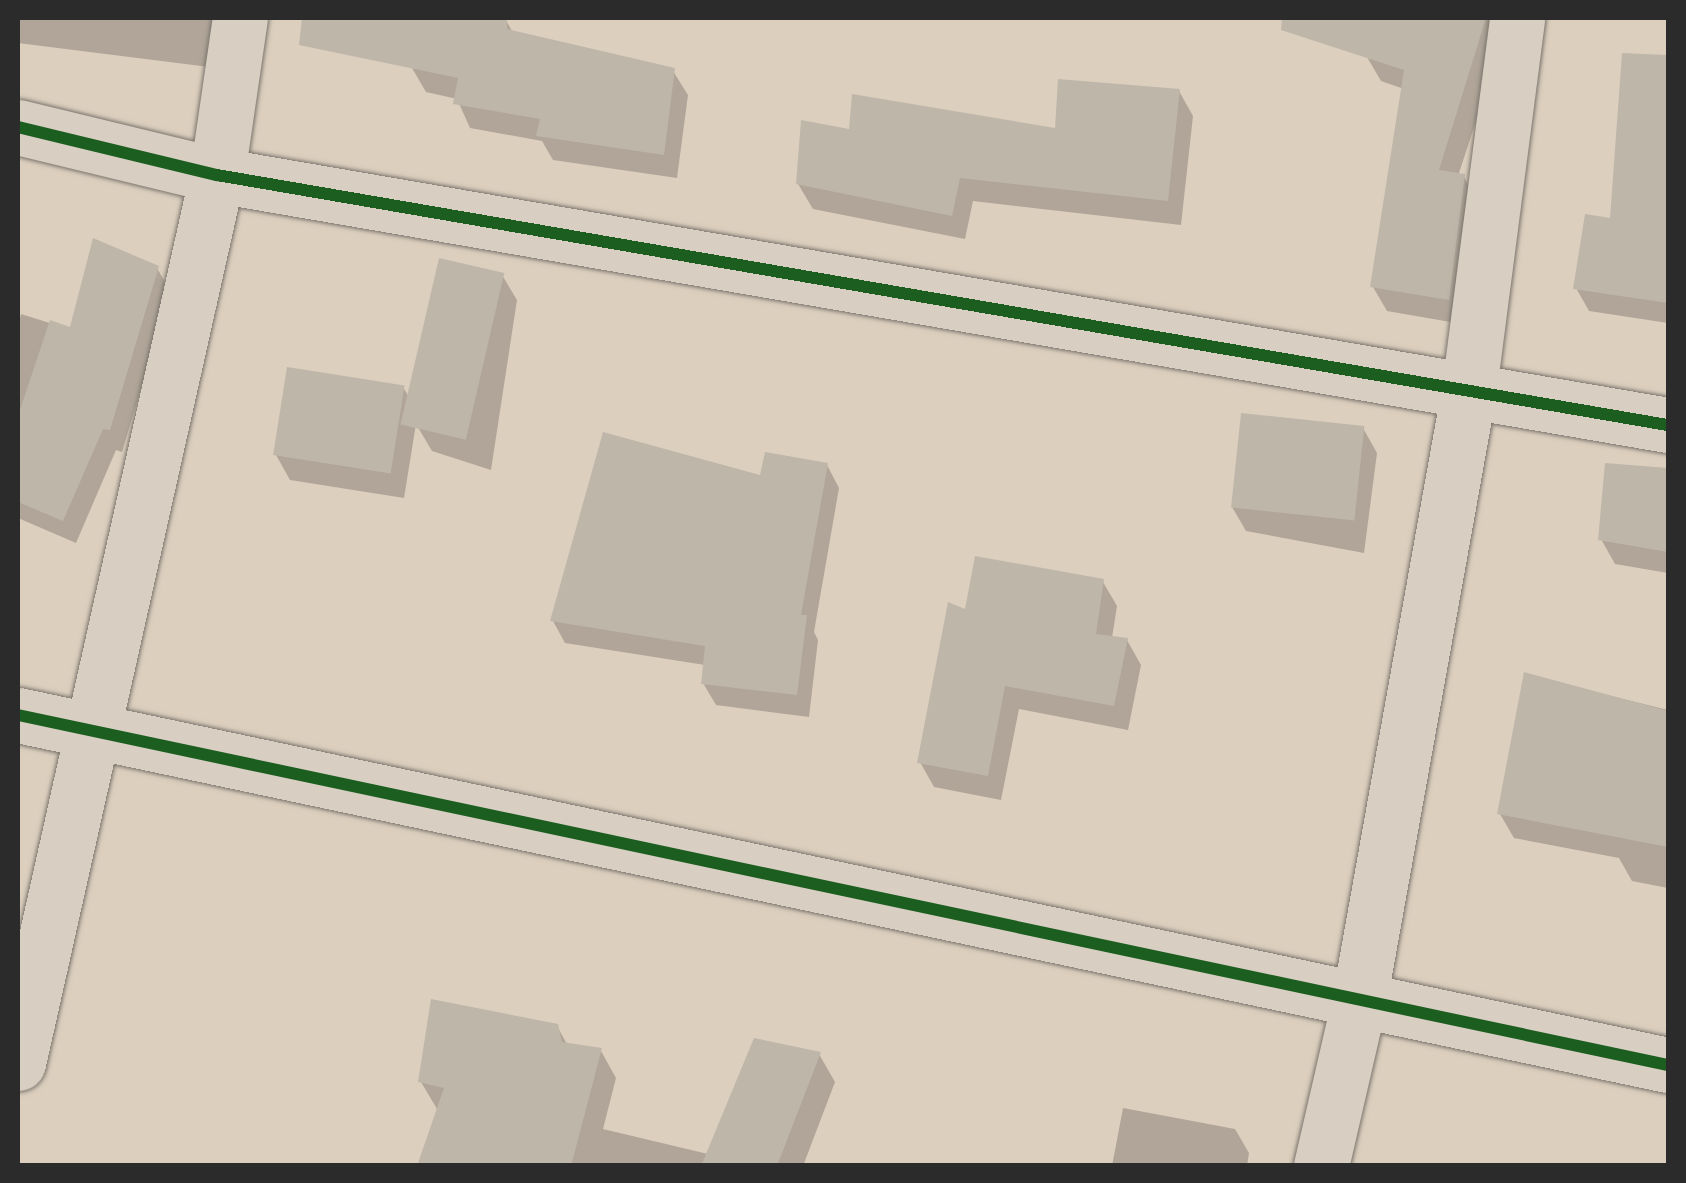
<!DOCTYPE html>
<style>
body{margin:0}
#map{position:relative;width:1686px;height:1183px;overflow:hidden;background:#dccfbe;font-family:Itim,sans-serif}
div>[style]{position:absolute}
.shadow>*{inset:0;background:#0003}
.building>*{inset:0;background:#bfb6aa;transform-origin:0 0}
.roads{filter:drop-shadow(0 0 2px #7b756d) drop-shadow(0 0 2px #7b756d)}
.street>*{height:55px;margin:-27.5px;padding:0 27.5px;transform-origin:27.5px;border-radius:27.5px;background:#d8cec2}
.cycleway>*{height:12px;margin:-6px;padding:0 6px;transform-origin:6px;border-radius:6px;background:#1b5e20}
span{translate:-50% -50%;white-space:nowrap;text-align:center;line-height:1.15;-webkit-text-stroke:9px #e9d0b1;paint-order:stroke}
.frame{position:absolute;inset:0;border:20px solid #2b2b2b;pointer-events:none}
</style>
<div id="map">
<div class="shadow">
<div style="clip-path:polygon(18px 18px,212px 18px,216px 25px,209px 67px,18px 43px)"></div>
<div style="clip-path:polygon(417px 18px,506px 20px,513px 33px,673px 71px,688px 95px,677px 178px,553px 160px,542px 141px,470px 128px,457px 99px,426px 92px,412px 68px)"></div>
<div style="clip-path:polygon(1380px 18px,1510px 18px,1458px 176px,1464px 177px,1478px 202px,1462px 324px,1387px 311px,1373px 287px,1404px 89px,1381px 81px,1367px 57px)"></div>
<div style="clip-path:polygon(1179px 91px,1193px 116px,1181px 225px,973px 201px,965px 239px,813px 209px,798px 184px,852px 132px,1057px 131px)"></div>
<div style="clip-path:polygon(1616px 165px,1668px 168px,1668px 323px,1589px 311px,1576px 288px,1612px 220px)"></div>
<div style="clip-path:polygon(157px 268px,170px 291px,122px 452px,116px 450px,76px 543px,18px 518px,18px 327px,21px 314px,72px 330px)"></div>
<div style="clip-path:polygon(502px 275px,517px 300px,491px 470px,432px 451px,416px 424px,404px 498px,290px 480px,276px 455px,403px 387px,419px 414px)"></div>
<div style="clip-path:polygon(1363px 428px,1377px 453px,1364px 553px,1246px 531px,1232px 507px)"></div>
<div style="clip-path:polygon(827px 465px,839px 488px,814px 632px,818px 640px,809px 717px,716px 705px,703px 683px,705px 665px,565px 643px,553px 621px,762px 478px)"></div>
<div style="clip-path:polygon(1607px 466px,1668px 470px,1668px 573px,1615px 564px,1601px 539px)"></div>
<div style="clip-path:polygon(1103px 582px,1117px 606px,1112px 638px,1127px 640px,1141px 665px,1128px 730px,1019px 709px,1001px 800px,934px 787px,920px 762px,967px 612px)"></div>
<div style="clip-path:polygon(1526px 675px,1668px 710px,1668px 888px,1632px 881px,1619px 858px,1514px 838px,1500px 814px)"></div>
<div style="clip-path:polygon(557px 1026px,568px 1046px,601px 1051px,616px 1078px,603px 1129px,708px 1154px,819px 1054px,835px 1082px,803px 1166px,420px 1166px,437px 1109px,421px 1082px)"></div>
<div style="clip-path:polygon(1123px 1108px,1235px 1129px,1249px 1153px,1247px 1166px,1112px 1166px)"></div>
</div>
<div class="building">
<div style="clip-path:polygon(302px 18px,507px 18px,507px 29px,675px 68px,664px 155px,536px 136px,540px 119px,453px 104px,458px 78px,299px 45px)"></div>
<div style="clip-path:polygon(1282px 18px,1486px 18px,1439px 170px,1465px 174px,1449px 300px,1370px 287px,1404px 70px,1281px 30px)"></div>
<div style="clip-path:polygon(1622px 53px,1668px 55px,1668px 303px,1573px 289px,1585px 214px,1610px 218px)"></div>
<div style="clip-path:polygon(1058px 79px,1180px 89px,1168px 201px,960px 178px,952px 216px,796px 184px,801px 120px,849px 129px,852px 94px,1055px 128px)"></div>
<div style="clip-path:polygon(93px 238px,159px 266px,110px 430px,103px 429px,63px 521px,18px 502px,18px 416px,50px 320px,70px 327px)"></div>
<div style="left:439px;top:258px;width:67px;height:171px;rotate:13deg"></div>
<div style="left:287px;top:367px;width:119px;height:89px;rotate:9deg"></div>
<div style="left:1241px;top:413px;width:124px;height:95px;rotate:6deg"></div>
<div style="clip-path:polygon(603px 432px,760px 475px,765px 452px,828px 463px,801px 615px,807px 615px,797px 695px,701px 684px,705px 646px,550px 621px)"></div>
<div style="clip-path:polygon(1605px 463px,1668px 468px,1668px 552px,1598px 540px)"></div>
<div style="clip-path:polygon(975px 556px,1104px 579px,1096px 634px,1128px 638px,1114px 706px,1005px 686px,988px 776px,917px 763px,948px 602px,965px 609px)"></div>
<div style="clip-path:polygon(1524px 672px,1668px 711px,1668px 847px,1497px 814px)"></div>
<div style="clip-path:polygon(431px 999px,558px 1024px,562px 1042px,602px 1048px,571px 1166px,417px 1166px,444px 1088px,418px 1082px)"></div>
<div style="clip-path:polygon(754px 1038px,821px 1052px,777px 1166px,701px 1166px)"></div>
</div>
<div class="roads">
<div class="street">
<div style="left:18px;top:127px;width:205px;rotate:13.6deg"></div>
<div style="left:217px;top:175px;width:1472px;rotate:9.78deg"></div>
<div style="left:18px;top:715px;width:1687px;rotate:11.98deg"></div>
<div style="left:18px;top:1063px;width:910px;rotate:-77.37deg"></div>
<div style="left:217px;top:175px;width:159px;rotate:-81.7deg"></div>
<div style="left:1321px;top:1166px;width:169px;rotate:-77deg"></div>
<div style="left:1359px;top:1001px;width:622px;rotate:-79.81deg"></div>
<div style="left:1469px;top:389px;width:374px;rotate:-82.6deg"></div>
</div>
</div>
<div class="cycleway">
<div style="left:18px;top:127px;width:205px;rotate:13.6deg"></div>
<div style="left:217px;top:175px;width:1472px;rotate:9.78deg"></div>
<div style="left:18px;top:715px;width:1687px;rotate:11.98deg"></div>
</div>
<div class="frame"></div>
</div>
